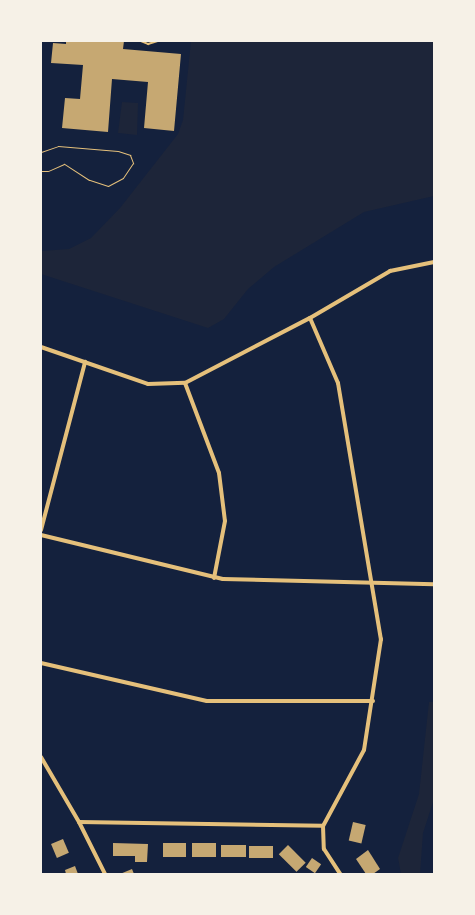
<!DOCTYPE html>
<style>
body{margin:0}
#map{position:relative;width:475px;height:915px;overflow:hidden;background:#14213d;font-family:Rubik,sans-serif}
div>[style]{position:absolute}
.green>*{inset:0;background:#1d2539}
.building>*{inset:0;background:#c6a872;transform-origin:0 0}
.path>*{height:1px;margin:-0.5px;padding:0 0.5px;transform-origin:0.5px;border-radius:0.5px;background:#e5c07b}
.service>*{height:2px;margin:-1px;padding:0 1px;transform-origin:1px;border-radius:1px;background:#e5c07b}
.minor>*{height:4px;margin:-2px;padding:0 2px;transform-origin:2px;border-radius:2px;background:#e5c07b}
span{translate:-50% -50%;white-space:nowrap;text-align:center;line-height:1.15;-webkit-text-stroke:4px #f6f1e7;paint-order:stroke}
.frame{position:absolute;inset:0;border:42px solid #f6f1e7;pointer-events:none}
</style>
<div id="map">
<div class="green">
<div style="clip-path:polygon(191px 41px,434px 41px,434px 196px,364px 212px,274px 267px,248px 289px,224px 319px,208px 328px,41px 274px,41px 251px,69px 249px,91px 238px,120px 208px,178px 134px,183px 120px)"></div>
<div style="clip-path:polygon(122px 102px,138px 103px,137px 135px,118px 133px)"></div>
<div style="clip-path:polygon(429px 702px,434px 702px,434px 799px,423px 833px,420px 874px,401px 874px,398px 858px,419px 794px)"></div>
</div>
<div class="building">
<div style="clip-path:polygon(66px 41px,124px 41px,123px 49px,181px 54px,174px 131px,144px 128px,148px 82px,112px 79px,108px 132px,62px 128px,65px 98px,80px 99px,83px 65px,51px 63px,53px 43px,66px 44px)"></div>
<div style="left:353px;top:822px;width:13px;height:19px;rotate:13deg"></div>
<div style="left:63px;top:839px;width:15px;height:13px;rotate:67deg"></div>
<div style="clip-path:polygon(113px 843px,148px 844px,147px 862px,135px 862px,135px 856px,113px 856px)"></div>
<div style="left:163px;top:843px;width:23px;height:14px"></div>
<div style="left:192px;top:843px;width:24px;height:14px"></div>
<div style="left:221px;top:845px;width:25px;height:12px"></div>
<div style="left:288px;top:845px;width:25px;height:13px;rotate:45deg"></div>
<div style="left:249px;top:846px;width:24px;height:12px"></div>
<div style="clip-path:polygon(368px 850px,380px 869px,373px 874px,366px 874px,356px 859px)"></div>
<div style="left:312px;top:858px;width:11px;height:11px;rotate:34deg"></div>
<div style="clip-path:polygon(75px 866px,78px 874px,66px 874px,65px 870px)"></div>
<div style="clip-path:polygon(132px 869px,134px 874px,120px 874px)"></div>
</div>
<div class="path">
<div style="left:41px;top:152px;width:18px;rotate:-19deg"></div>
<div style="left:58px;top:146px;width:60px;rotate:4.8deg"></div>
<div style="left:118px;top:151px;width:13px;rotate:18deg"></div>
<div style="left:130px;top:155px;width:9px;rotate:69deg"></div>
<div style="left:133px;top:163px;width:18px;rotate:124deg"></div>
<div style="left:123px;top:178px;width:17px;rotate:152deg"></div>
<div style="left:108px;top:186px;width:20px;rotate:-162deg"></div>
<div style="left:89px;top:180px;width:30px;rotate:-147deg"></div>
<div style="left:64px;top:164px;width:17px;rotate:156deg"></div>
<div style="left:48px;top:171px;width:7px;rotate:180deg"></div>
</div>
<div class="service">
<div style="left:141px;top:41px;width:8px;rotate:23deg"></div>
<div style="left:148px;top:44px;width:10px;rotate:-17deg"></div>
</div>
<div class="minor">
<div style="left:310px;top:318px;width:71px;rotate:66.7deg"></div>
<div style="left:338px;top:383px;width:260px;rotate:80.5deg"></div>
<div style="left:381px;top:639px;width:112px;rotate:98.7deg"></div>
<div style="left:364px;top:750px;width:86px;rotate:118.3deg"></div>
<div style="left:323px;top:826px;width:23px;rotate:88deg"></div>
<div style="left:324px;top:849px;width:30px;rotate:57deg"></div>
<div style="left:41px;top:347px;width:113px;rotate:19.1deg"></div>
<div style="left:148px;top:384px;width:37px;rotate:-2deg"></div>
<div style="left:185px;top:383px;width:141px;rotate:-27.5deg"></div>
<div style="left:310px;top:318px;width:93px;rotate:-30.4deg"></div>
<div style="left:390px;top:271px;width:45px;rotate:-11.6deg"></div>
<div style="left:185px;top:383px;width:96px;rotate:69.3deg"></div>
<div style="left:219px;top:473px;width:48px;rotate:82.9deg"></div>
<div style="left:225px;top:521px;width:58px;rotate:100.9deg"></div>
<div style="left:41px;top:530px;width:174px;rotate:-75.3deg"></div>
<div style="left:41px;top:535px;width:187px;rotate:13.6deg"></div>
<div style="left:223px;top:579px;width:211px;rotate:1.4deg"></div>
<div style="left:41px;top:663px;width:170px;rotate:12.9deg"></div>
<div style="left:207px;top:701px;width:166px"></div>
<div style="left:41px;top:757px;width:75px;rotate:59.7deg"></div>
<div style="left:79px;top:822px;width:58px;rotate:63.4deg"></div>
<div style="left:79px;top:822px;width:244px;rotate:0.9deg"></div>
</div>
<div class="frame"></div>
</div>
